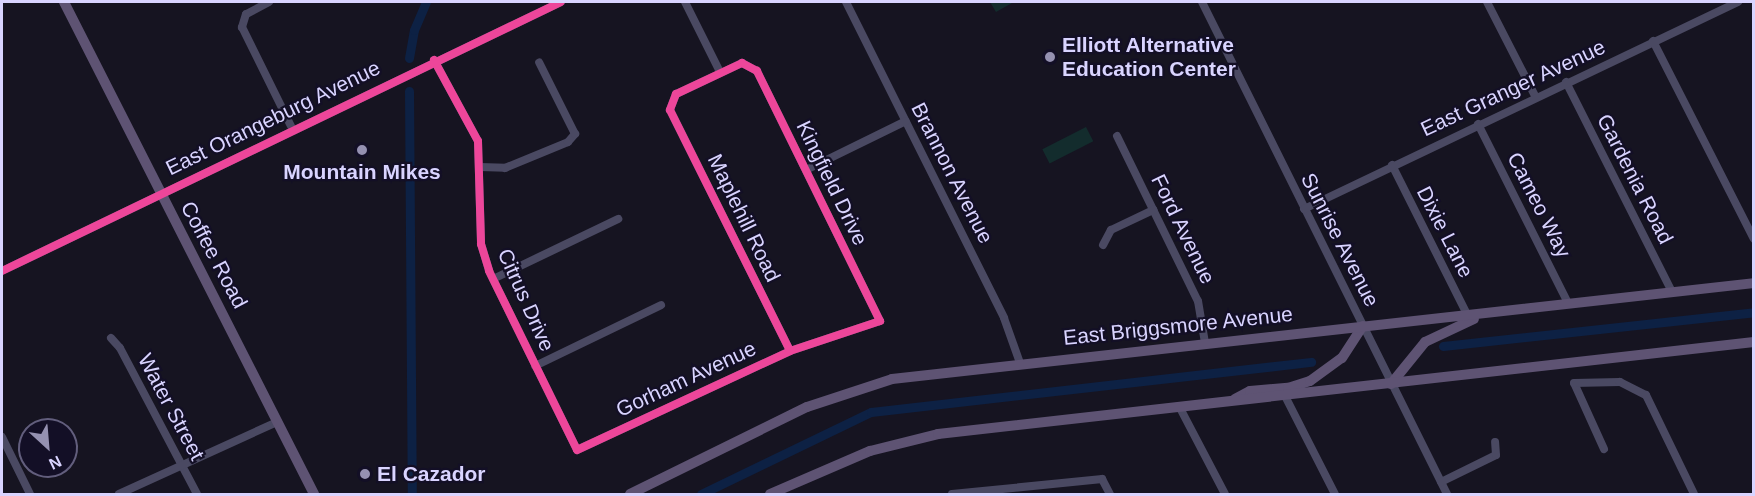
<!DOCTYPE html>
<style>
body{margin:0}
#map{position:relative;width:1755px;height:496px;overflow:hidden;background:#161421;font-family:Arial,sans-serif}
div>[style]{position:absolute}
.green>*{inset:0;background:#132c2d;transform-origin:0 0}
.canal>*{height:9px;margin:-4.5px;padding:0 4.5px;transform-origin:4.5px;border-radius:4.5px;background:#0d2144}
.minor>*{height:8px;margin:-4px;padding:0 4px;transform-origin:4px;border-radius:4px;background:#4a4962}
.major>*{height:10px;margin:-5px;padding:0 5px;transform-origin:5px;border-radius:5px;background:#5e5373}
.cycleway>*{height:8px;margin:-4px;padding:0 4px;transform-origin:4px;border-radius:4px;background:#ed469a}
.dots>*{width:16px;height:16px;translate:-50% -50%;box-sizing:border-box;border:3px solid #130f26;border-radius:50%}
span{translate:-50% -50%;white-space:nowrap;text-align:center;line-height:1.15;-webkit-text-stroke:4.5px #130f26;paint-order:stroke}
.poi-label{font-size:21px;color:#d9d4ff;font-weight:700}
.left{translate:0 -50%;text-align:left}
.street-label{font-size:21px;color:#d9d4ff}
.frame{position:absolute;inset:0;border:3px solid #d9d4ff;pointer-events:none}
.north{position:absolute;left:18px;top:418px;width:60px;height:60px;box-sizing:border-box;background:#130f26;border:2px solid #625e7d;border-radius:50%;rotate:154deg;font-size:16px;font-weight:700;line-height:24px;text-align:center;color:#d9d4ff}
.north::after{content:'';display:block;margin:auto;width:21px;height:27px;background:#9591b1;clip-path:polygon(50% 0,100% 100%,50% 72%,0 100%)}
</style>
<div id="map">
<div class="green">
<div style="clip-path:polygon(990px 2px,1011px 2px,1012px 3px,996px 12px)"></div>
<div style="left:1086px;top:127px;width:16px;height:49px;rotate:63deg"></div>
</div>
<div class="canal">
<div style="left:409px;top:58px;width:28px;rotate:-80deg"></div>
<div style="left:414px;top:30px;width:30px;rotate:-67deg"></div>
<div style="left:409px;top:91px;width:403px;rotate:89.6deg"></div>
<div style="left:1443px;top:346px;width:313px;rotate:-6.2deg"></div>
<div style="left:701px;top:494px;width:189px;rotate:-25.8deg"></div>
<div style="left:871px;top:412px;width:443px;rotate:-6.5deg"></div>
</div>
<div class="minor">
<div style="left:269px;top:2px;width:26px;rotate:152deg"></div>
<div style="left:246px;top:14px;width:14px;rotate:107deg"></div>
<div style="left:242px;top:27px;width:113px;rotate:63.7deg"></div>
<div style="left:685px;top:2px;width:78px;rotate:63.4deg"></div>
<div style="left:846px;top:2px;width:353px;rotate:63.4deg"></div>
<div style="left:1004px;top:318px;width:48px;rotate:70.4deg"></div>
<div style="left:1202px;top:2px;width:550px;rotate:63.53deg"></div>
<div style="left:1487px;top:2px;width:106px;rotate:62.9deg"></div>
<div style="left:1653px;top:41px;width:222px;rotate:63deg"></div>
<div style="left:434px;top:60px;width:92px;rotate:61.5deg"></div>
<div style="left:478px;top:141px;width:103px;rotate:88.3deg"></div>
<div style="left:481px;top:244px;width:28px;rotate:73deg"></div>
<div style="left:489px;top:271px;width:199px;rotate:63.8deg"></div>
<div style="left:577px;top:450px;width:235px;rotate:-24.9deg"></div>
<div style="left:790px;top:351px;width:95px;rotate:-18.4deg"></div>
<div style="left:880px;top:321px;width:279px;rotate:-116.2deg"></div>
<div style="left:757px;top:71px;width:17px;rotate:-152deg"></div>
<div style="left:742px;top:63px;width:73px;rotate:154.8deg"></div>
<div style="left:676px;top:94px;width:17px;rotate:111deg"></div>
<div style="left:670px;top:110px;width:269px;rotate:63.5deg"></div>
<div style="left:1566px;top:82px;width:235px;rotate:63.2deg"></div>
<div style="left:1478px;top:124px;width:200px;rotate:63.3deg"></div>
<div style="left:1117px;top:136px;width:184px;rotate:63.9deg"></div>
<div style="left:1198px;top:301px;width:43px;rotate:80.5deg"></div>
<div style="left:1392px;top:165px;width:167px;rotate:63.3deg"></div>
<div style="left:480px;top:167px;width:25px;rotate:2deg"></div>
<div style="left:505px;top:168px;width:68px;rotate:-22.4deg"></div>
<div style="left:568px;top:142px;width:11px;rotate:-49deg"></div>
<div style="left:575px;top:134px;width:80px;rotate:-116.6deg"></div>
<div style="left:806px;top:170px;width:111px;rotate:-26.1deg"></div>
<div style="left:1304px;top:209px;width:481px;rotate:-25.5deg"></div>
<div style="left:1103px;top:245px;width:17px;rotate:-62deg"></div>
<div style="left:1111px;top:230px;width:47px;rotate:-25.5deg"></div>
<div style="left:2px;top:271px;width:620px;rotate:-25.7deg"></div>
<div style="left:493px;top:279px;width:139px;rotate:-25.6deg"></div>
<div style="left:111px;top:338px;width:13px;rotate:48deg"></div>
<div style="left:120px;top:348px;width:165px;rotate:62.2deg"></div>
<div style="left:535px;top:366px;width:140px;rotate:-25.8deg"></div>
<div style="left:1285px;top:396px;width:110px;rotate:63deg"></div>
<div style="left:1180px;top:408px;width:97px;rotate:62.4deg"></div>
<div style="left:2px;top:437px;width:64px;rotate:63.8deg"></div>
<div style="left:1604px;top:449px;width:72px;rotate:-114.4deg"></div>
<div style="left:1574px;top:383px;width:46px;rotate:-1.2deg"></div>
<div style="left:1620px;top:382px;width:29px;rotate:27deg"></div>
<div style="left:1646px;top:395px;width:110px;rotate:64.1deg"></div>
<div style="left:1441px;top:482px;width:61px;rotate:-26.1deg"></div>
<div style="left:1496px;top:455px;width:13px;rotate:-94deg"></div>
<div style="left:119px;top:494px;width:174px;rotate:-24.5deg"></div>
<div style="left:952px;top:494px;width:151px;rotate:-5.7deg"></div>
<div style="left:1102px;top:479px;width:17px;rotate:62deg"></div>
</div>
<div class="major">
<div style="left:64px;top:2px;width:552px;rotate:63.06deg"></div>
<div style="left:1391px;top:384px;width:54px;rotate:-51deg"></div>
<div style="left:1425px;top:342px;width:54px;rotate:-25.1deg"></div>
<div style="left:1235px;top:399px;width:17px;rotate:-28deg"></div>
<div style="left:1250px;top:391px;width:38px;rotate:-5deg"></div>
<div style="left:1288px;top:388px;width:23px;rotate:-18deg"></div>
<div style="left:1310px;top:381px;width:39px;rotate:-36deg"></div>
<div style="left:1342px;top:358px;width:38px;rotate:-57deg"></div>
<div style="left:630px;top:494px;width:197px;rotate:-26.2deg"></div>
<div style="left:807px;top:407px;width:89px;rotate:-18.2deg"></div>
<div style="left:892px;top:379px;width:867px;rotate:-6.35deg"></div>
<div style="left:770px;top:494px;width:109px;rotate:-23.3deg"></div>
<div style="left:870px;top:451px;width:70px;rotate:-14deg"></div>
<div style="left:938px;top:434px;width:821px;rotate:-6.43deg"></div>
</div>
<div class="cycleway">
<div style="left:434px;top:60px;width:92px;rotate:61.5deg"></div>
<div style="left:478px;top:141px;width:103px;rotate:88.3deg"></div>
<div style="left:481px;top:244px;width:28px;rotate:73deg"></div>
<div style="left:489px;top:271px;width:199px;rotate:63.8deg"></div>
<div style="left:577px;top:450px;width:235px;rotate:-24.9deg"></div>
<div style="left:790px;top:351px;width:95px;rotate:-18.4deg"></div>
<div style="left:880px;top:321px;width:279px;rotate:-116.2deg"></div>
<div style="left:757px;top:71px;width:17px;rotate:-152deg"></div>
<div style="left:742px;top:63px;width:73px;rotate:154.8deg"></div>
<div style="left:676px;top:94px;width:17px;rotate:111deg"></div>
<div style="left:670px;top:110px;width:269px;rotate:63.5deg"></div>
<div style="left:2px;top:271px;width:620px;rotate:-25.7deg"></div>
</div>
<div class="dots">
<div style="left:1050px;top:57px;background:#9591b1"></div>
<div style="left:362px;top:150px;background:#9591b1"></div>
<div style="left:365px;top:474px;background:#9591b1"></div>
</div>
<div class="poi-label">
<span class="left" style="left:1062px;top:57px">Elliott Alternative<br>Education Center</span>
<span style="left:362px;top:172px">Mountain Mikes</span>
<span class="left" style="left:377px;top:474px">El Cazador</span>
</div>
<div class="street-label">
<span style="left:1513px;top:88px;rotate:-25deg">East Granger Avenue</span>
<span style="left:273px;top:118px;rotate:-26deg">East Orangeburg Avenue</span>
<span style="left:952px;top:173px;rotate:63deg">Brannon Avenue</span>
<span style="left:1635px;top:179px;rotate:63deg">Gardenia Road</span>
<span style="left:832px;top:183px;rotate:64deg">Kingfield Drive</span>
<span style="left:1539px;top:205px;rotate:63deg">Cameo Way</span>
<span style="left:744px;top:218px;rotate:64deg">Maplehill Road</span>
<span style="left:1183px;top:229px;rotate:64deg">Ford Avenue</span>
<span style="left:1445px;top:232px;rotate:63deg">Dixie Lane</span>
<span style="left:1340px;top:240px;rotate:63deg">Sunrise Avenue</span>
<span style="left:214px;top:255px;rotate:62deg">Coffee Road</span>
<span style="left:526px;top:300px;rotate:66deg">Citrus Drive</span>
<span style="left:1178px;top:326px;rotate:-6deg">East Briggsmore Avenue</span>
<span style="left:686px;top:379px;rotate:-25deg">Gorham Avenue</span>
<span style="left:171px;top:407px;rotate:62deg">Water Street</span>
</div>
<div class="frame"></div>
<div class="north">N</div>
</div>
